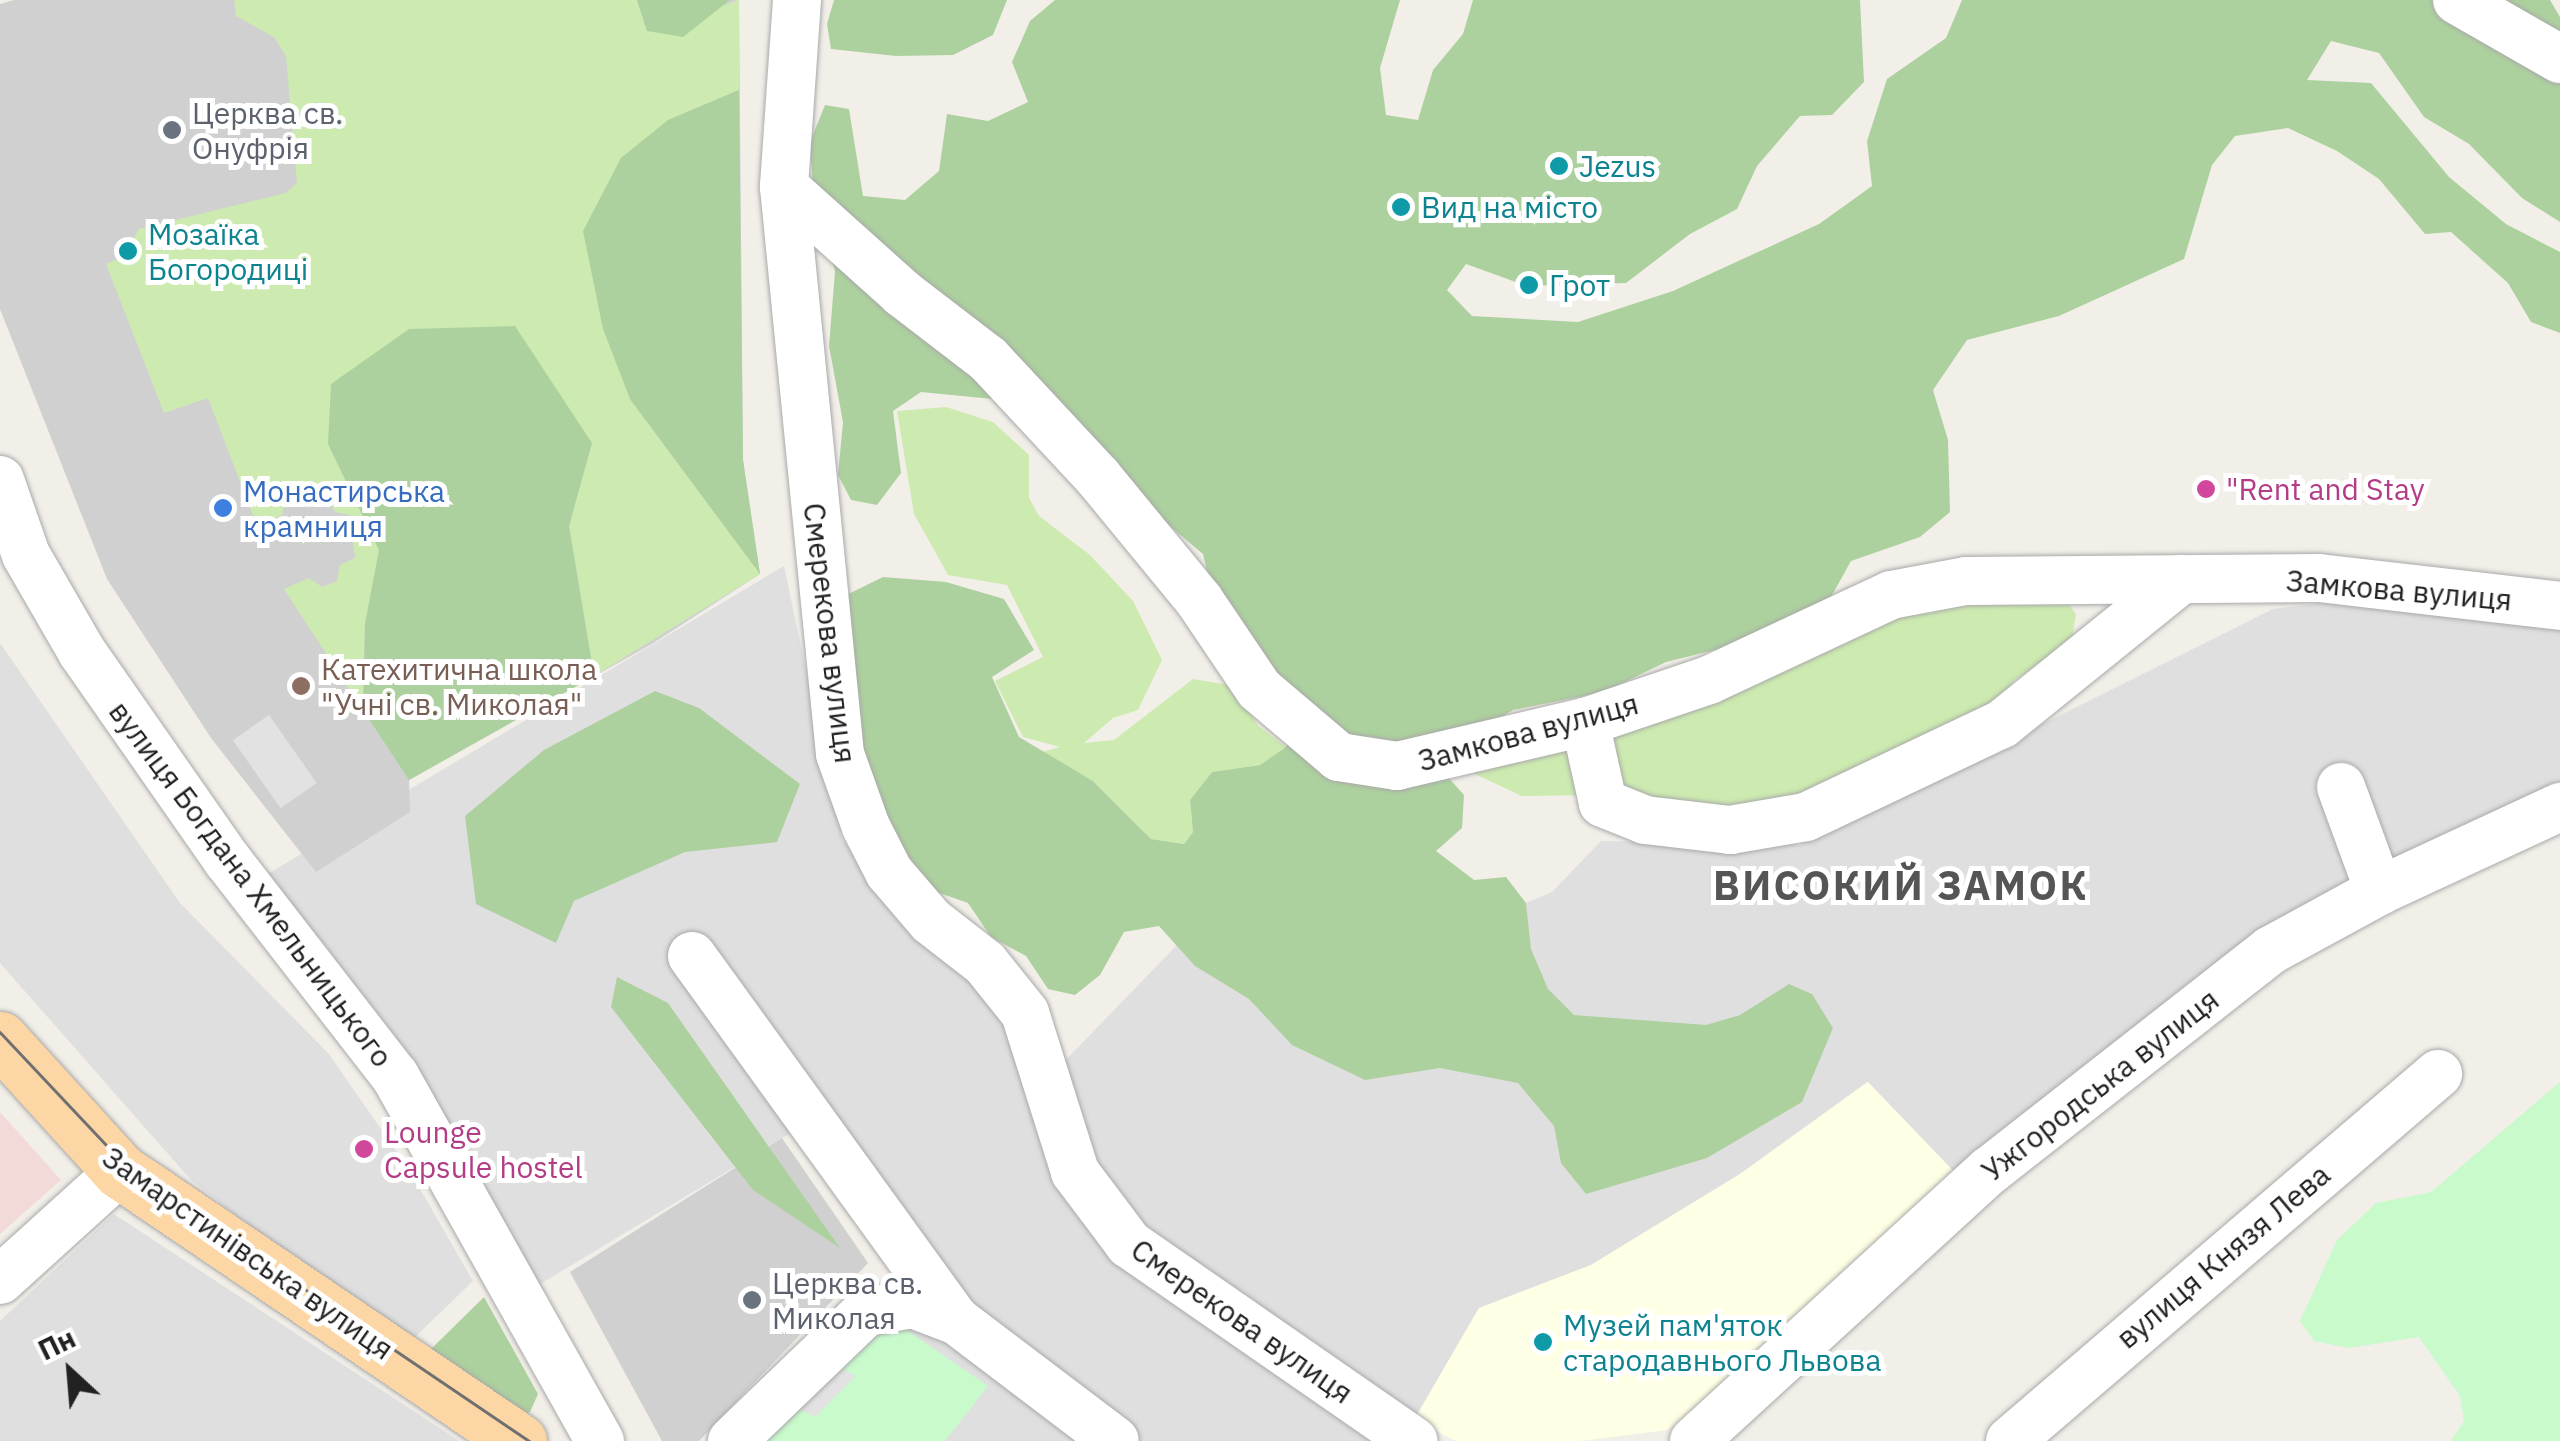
<!DOCTYPE html>
<meta charset="utf-8">
<style>
body{margin:0}
#map{position:relative;width:2560px;height:1441px;overflow:hidden;background:#f2efe9;font-family:"IBM Plex Sans",sans-serif}
div>[style]{position:absolute}
.residential>*{inset:0;background:#e0dfdf}
.commercial>*{inset:0;background:#f2dad9}
.education>*{inset:0;background:#ffffe5}
.religious>*{inset:0;background:#d0d0d0}
.grass>*{inset:0;background:#cdebb0}
.forest>*{inset:0;background:#add19e}
.park>*{inset:0;background:#c8facc}
.parking>*{inset:0;background:#e2e2e2;transform-origin:0 0}
.roads{filter:drop-shadow(0 0 2px #a9a9a9) drop-shadow(0 0 2px #a9a9a9)}
.minor>*{height:48px;margin:-24px;padding:0 24px;transform-origin:24px;border-radius:24px;background:#fff}
.primary>*{height:55px;margin:-27.5px;padding:0 27.5px;transform-origin:27.5px;border-radius:27.5px;background:#fcd6a4}
.tram>*{height:2.5px;margin:-1.25px;padding:0 1.25px;transform-origin:1.25px;border-radius:1.25px;background:#707070}
.dots>*{width:28px;height:28px;translate:-50% -50%;box-sizing:border-box;border:5px solid #fff;border-radius:50%}
span{translate:-50% -50%;white-space:nowrap;text-align:center;line-height:1.15;-webkit-text-stroke:10px #fff;paint-order:stroke}
.worship-label{font-size:30px;color:#5b616d}
.left{translate:0 -50%;text-align:left}
.culture-label{font-size:30px;color:#0d838f}
.hotel-label{font-size:30px;color:#b23c85}
.shop-label{font-size:30px;color:#366cbe}
.street-label{font-size:30px;color:#222}
.education-label{font-size:30px;color:#785e54}
.district-label{font-size:40px;color:#555;font-weight:700;letter-spacing:2.5px}
.north{position:absolute;left:20px;top:1321px;width:100px;height:100px;-webkit-text-stroke:8px #fff;paint-order:stroke;rotate:334deg;font-size:28px;font-weight:700;line-height:40px;text-align:center;color:#222}
.north::after{content:'';display:block;margin:auto;width:35px;height:45px;background:#222;clip-path:polygon(50% 0,100% 100%,50% 72%,0 100%)}
</style>
<div id="map">
<div class="residential">
<div style="clip-path:polygon(784px 566px,842px 840px,1008px 1002px,1070px 1182px,1395px 1441px,1128px 1441px,960px 1313px,814px 1119px,527px 1292px,261px 878px)"></div>
<div style="clip-path:polygon(2332px 602px,2560px 620px,2560px 799px,2372px 886px,1964px 1182px,1867px 1082px,1740px 1174px,1591px 1265px,1479px 1308px,1414px 1420px,1123px 1215px,1076px 1135px,1059px 1067px,1176px 946px,1526px 903px,1552px 892px,1601px 841px,1800px 845px,2273px 609px)"></div>
<div style="clip-path:polygon(0 643px,180px 903px,329px 1054px,408px 1168px,473px 1281px,412px 1340px,298px 1264px,191px 1180px,0 963px)"></div>
<div style="clip-path:polygon(114px 1214px,438px 1427px,459px 1441px,0 1441px,0 1321px)"></div>
<div style="clip-path:polygon(905px 1313px,1097px 1441px,744px 1441px)"></div>
</div>
<div class="commercial">
<div style="clip-path:polygon(0 1112px,61px 1180px,0 1234px)"></div>
</div>
<div class="education">
<div style="clip-path:polygon(1868px 1082px,1964px 1182px,1697px 1409px,1667px 1430px,1581px 1441px,1456px 1441px,1414px 1420px,1479px 1308px,1591px 1265px,1740px 1174px)"></div>
</div>
<div class="religious">
<div style="clip-path:polygon(14px 0,739px 0,743px 460px,760px 574px,652px 644px,409px 780px,410px 812px,316px 872px,211px 738px,107px 579px,0 309px,0 4px)"></div>
<div style="clip-path:polygon(782px 1138px,868px 1263px,699px 1441px,662px 1441px,570px 1272px)"></div>
</div>
<div class="grass">
<div style="clip-path:polygon(234px 0,637px 0,647px 31px,739px 0,739px 90px,668px 120px,630px 399px,760px 574px,594px 676px,569px 526px,592px 443px,328px 444px,379px 550px,365px 624px,363px 710px,284px 589px,309px 578px,322px 587px,337px 581px,340px 565px,355px 558px,350px 515px,335px 512px,328px 496px,313px 502px,299px 493px,285px 500px,282px 515px,257px 526px,208px 398px,164px 413px,106px 264px,123px 257px,139px 229px,286px 193px,297px 183px,286px 56px,274px 37px,236px 16px)"></div>
<div style="clip-path:polygon(946px 407px,993px 422px,1029px 455px,1029px 498px,1039px 516px,1090px 555px,1133px 601px,1162px 660px,1138px 710px,1113px 718px,1084px 743px,1114px 740px,1193px 679px,1235px 686px,1258px 726px,1286px 747px,1260px 765px,1212px 772px,1190px 800px,1193px 832px,1184px 844px,1151px 839px,1093px 781px,1042px 752px,1060px 747px,1023px 737px,995px 681px,1043px 657px,1007px 585px,948px 575px,914px 514px,897px 411px)"></div>
<div style="clip-path:polygon(2060px 592px,2076px 614px,2071px 644px,2014px 680px,1989px 715px,1804px 810px,1622px 802px,1602px 737px,1921px 599px)"></div>
<div style="clip-path:polygon(1585px 737px,1597px 795px,1522px 796px,1462px 768px)"></div>
</div>
<div class="forest">
<div style="clip-path:polygon(637px 0,730px 0,683px 37px,647px 31px)"></div>
<div style="clip-path:polygon(834px 0,1007px 0,993px 35px,953px 55px,896px 56px,831px 49px,827px 24px)"></div>
<div style="clip-path:polygon(1055px 0,1400px 0,1380px 68px,1386px 115px,1418px 120px,1433px 70px,1463px 34px,1473px 0,1860px 0,1864px 82px,1832px 115px,1800px 116px,1757px 166px,1737px 209px,1690px 234px,1626px 283px,1527px 286px,1466px 264px,1447px 290px,1472px 316px,1578px 322px,1673px 291px,1819px 224px,1872px 186px,1867px 141px,1887px 79px,1946px 38px,1962px 0,2550px 0,2560px 17px,2560px 222px,2522px 198px,2469px 144px,2424px 117px,2379px 53px,2331px 41px,2307px 80px,2371px 83px,2449px 177px,2506px 224px,2560px 252px,2560px 333px,2531px 322px,2508px 283px,2451px 232px,2425px 234px,2379px 179px,2337px 151px,2288px 128px,2235px 136px,2212px 165px,2184px 259px,2059px 316px,1967px 340px,1933px 390px,1948px 440px,1950px 512px,1920px 537px,1851px 561px,1826px 606px,1743px 643px,1666px 662px,1604px 692px,1513px 710px,1455px 744px,1438px 766px,1464px 795px,1462px 828px,1436px 851px,1474px 880px,1506px 877px,1526px 903px,1531px 949px,1548px 989px,1574px 1015px,1706px 1025px,1740px 1015px,1789px 984px,1812px 994px,1833px 1028px,1802px 1102px,1707px 1158px,1586px 1194px,1561px 1163px,1554px 1126px,1518px 1083px,1440px 1068px,1365px 1080px,1292px 1045px,1249px 999px,1195px 966px,1159px 926px,1124px 932px,1100px 975px,1075px 995px,1048px 989px,1026px 956px,991px 937px,968px 903px,925px 888px,860px 801px,826px 605px,883px 577px,946px 582px,1004px 599px,1034px 650px,992px 677px,1019px 737px,1093px 781px,1151px 839px,1184px 844px,1193px 832px,1190px 800px,1212px 772px,1260px 765px,1286px 747px,1300px 721px,1213px 596px,1203px 554px,1022px 402px,921px 392px,893px 411px,901px 473px,877px 505px,851px 500px,838px 475px,843px 422px,829px 346px,835px 271px,814px 203px,810px 142px,825px 105px,849px 109px,863px 196px,905px 200px,939px 171px,947px 114px,988px 121px,1028px 102px,1012px 62px,1030px 21px)"></div>
<div style="clip-path:polygon(739px 90px,743px 460px,760px 574px,630px 399px,603px 329px,583px 231px,621px 158px,668px 120px)"></div>
<div style="clip-path:polygon(515px 326px,592px 443px,569px 526px,594px 676px,409px 780px,363px 710px,365px 624px,379px 550px,328px 444px,331px 384px,409px 329px)"></div>
<div style="clip-path:polygon(655px 691px,699px 708px,800px 784px,777px 842px,685px 852px,574px 901px,556px 943px,476px 904px,465px 816px,544px 750px)"></div>
<div style="clip-path:polygon(617px 977px,668px 1003px,840px 1248px,753px 1190px,611px 1007px)"></div>
<div style="clip-path:polygon(484px 1297px,538px 1394px,530px 1412px,520px 1416px,426px 1354px)"></div>
</div>
<div class="park">
<div style="clip-path:polygon(2560px 1082px,2560px 1441px,2451px 1441px,2464px 1421px,2460px 1396px,2419px 1337px,2349px 1348px,2314px 1341px,2300px 1321px,2337px 1240px,2376px 1203px,2431px 1192px)"></div>
<div style="clip-path:polygon(892px 1320px,988px 1386px,945px 1441px,749px 1441px,788px 1402px,815px 1417px,855px 1376px,829px 1361px)"></div>
</div>
<div class="parking">
<div style="left:269px;top:715px;width:83px;height:44px;rotate:55deg"></div>
<div style="clip-path:polygon(829px 1361px,856px 1376px,815px 1417px,788px 1402px)"></div>
</div>
<div class="roads">
<div class="minor">
<div style="left:797px;top:0;width:187px;rotate:94deg"></div>
<div style="left:784px;top:187px;width:570px;rotate:84.36deg"></div>
<div style="left:840px;top:754px;width:77px;rotate:70.4deg"></div>
<div style="left:866px;top:827px;width:51px;rotate:62.9deg"></div>
<div style="left:889px;top:872px;width:65px;rotate:49.4deg"></div>
<div style="left:931px;top:921px;width:68px;rotate:37.9deg"></div>
<div style="left:985px;top:963px;width:64px;rotate:51.3deg"></div>
<div style="left:1025px;top:1013px;width:167px;rotate:72.5deg"></div>
<div style="left:1075px;top:1172px;width:90px;rotate:53.1deg"></div>
<div style="left:1129px;top:1244px;width:346px;rotate:34.7deg"></div>
<div style="left:2457px;top:0;width:119px;rotate:29.8deg"></div>
<div style="left:784px;top:187px;width:159px;rotate:41.9deg"></div>
<div style="left:902px;top:293px;width:108px;rotate:37.5deg"></div>
<div style="left:988px;top:359px;width:161px;rotate:47deg"></div>
<div style="left:1098px;top:477px;width:159px;rotate:50.6deg"></div>
<div style="left:1199px;top:600px;width:107px;rotate:56deg"></div>
<div style="left:1259px;top:689px;width:105px;rotate:40.4deg"></div>
<div style="left:1339px;top:757px;width:59px;rotate:8.8deg"></div>
<div style="left:1397px;top:766px;width:193px;rotate:-13.2deg"></div>
<div style="left:1585px;top:722px;width:131px;rotate:-18.7deg"></div>
<div style="left:1709px;top:680px;width:201px;rotate:-25deg"></div>
<div style="left:1891px;top:595px;width:76px;rotate:-10.6deg"></div>
<div style="left:1966px;top:581px;width:353px;rotate:-0.5deg"></div>
<div style="left:2319px;top:578px;width:243px;rotate:6.6deg"></div>
<div style="left:0;top:480px;width:79px;rotate:70.9deg"></div>
<div style="left:26px;top:555px;width:112px;rotate:60deg"></div>
<div style="left:82px;top:652px;width:255px;rotate:55.1deg"></div>
<div style="left:228px;top:861px;width:272px;rotate:52.2deg"></div>
<div style="left:395px;top:1076px;width:419px;rotate:60.7deg"></div>
<div style="left:1585px;top:722px;width:83px;rotate:77.5deg"></div>
<div style="left:1603px;top:803px;width:45px;rotate:22deg"></div>
<div style="left:1645px;top:820px;width:86px;rotate:6.7deg"></div>
<div style="left:1730px;top:830px;width:77px;rotate:-9.7deg"></div>
<div style="left:1806px;top:817px;width:217px;rotate:-25.4deg"></div>
<div style="left:2002px;top:724px;width:231px;rotate:-38.9deg"></div>
<div style="left:2341px;top:787px;width:111px;rotate:69.9deg"></div>
<div style="left:692px;top:956px;width:447px;rotate:54.1deg"></div>
<div style="left:0;top:1280px;width:162px;rotate:-42.2deg"></div>
<div style="left:732px;top:1441px;width:186px;rotate:-43.9deg"></div>
<div style="left:866px;top:1312px;width:48px;rotate:-9.7deg"></div>
<div style="left:913px;top:1304px;width:47px;rotate:21.1deg"></div>
<div style="left:957px;top:1321px;width:198px;rotate:37.2deg"></div>
<div style="left:1694px;top:1441px;width:400px;rotate:-42.5deg"></div>
<div style="left:1989px;top:1171px;width:358px;rotate:-38.1deg"></div>
<div style="left:2271px;top:950px;width:123px;rotate:-28.6deg"></div>
<div style="left:2379px;top:891px;width:200px;rotate:-24.9deg"></div>
<div style="left:2010px;top:1441px;width:564px;rotate:-40.61deg"></div>
</div>
<div class="primary">
<div style="left:0;top:1039px;width:178px;rotate:47.7deg"></div>
<div style="left:120px;top:1171px;width:482px;rotate:34.1deg"></div>
</div>
</div>
<div class="tram">
<div style="left:0;top:1032px;width:192px;rotate:46.7deg"></div>
<div style="left:132px;top:1172px;width:480px;rotate:34.1deg"></div>
</div>
<div class="dots">
<div style="left:172px;top:130px;background:#6b7280"></div>
<div style="left:1559px;top:166px;background:#0f9aa8"></div>
<div style="left:1401px;top:207px;background:#0f9aa8"></div>
<div style="left:128px;top:251px;background:#0f9aa8"></div>
<div style="left:1529px;top:285px;background:#0f9aa8"></div>
<div style="left:2206px;top:489px;background:#d1479c"></div>
<div style="left:223px;top:508px;background:#3f7fe0"></div>
<div style="left:301px;top:686px;background:#8d6e63"></div>
<div style="left:364px;top:1149px;background:#d1479c"></div>
<div style="left:752px;top:1300px;background:#6b7280"></div>
<div style="left:1543px;top:1342px;background:#0f9aa8"></div>
</div>
<div class="worship-label">
<span class="left" style="left:192px;top:130px">Церква св.<br>Онуфрія</span>
<span class="left" style="left:772px;top:1300px">Церква св.<br>Миколая</span>
</div>
<div class="culture-label">
<span class="left" style="left:1579px;top:166px">Jezus</span>
<span class="left" style="left:1421px;top:207px">Вид на місто</span>
<span class="left" style="left:148px;top:251px">Мозаїка<br>Богородиці</span>
<span class="left" style="left:1549px;top:285px">Грот</span>
<span class="left" style="left:1563px;top:1342px">Музей пам'яток<br>стародавнього Львова</span>
</div>
<div class="hotel-label">
<span class="left" style="left:2226px;top:489px">"Rent and Stay</span>
<span class="left" style="left:384px;top:1149px">Lounge<br>Capsule hostel</span>
</div>
<div class="shop-label">
<span class="left" style="left:243px;top:508px">Монастирська<br>крамниця</span>
</div>
<div class="street-label">
<span style="left:2399px;top:590px;rotate:5deg">Замкова вулиця</span>
<span style="left:830px;top:633px;rotate:83deg">Смерекова вулиця</span>
<span style="left:1528px;top:732px;rotate:-15deg">Замкова вулиця</span>
<span style="left:251px;top:884px;rotate:53deg">вулиця Богдана Хмельницького</span>
<span style="left:2100px;top:1085px;rotate:-38deg">Ужгородська вулиця</span>
<span style="left:248px;top:1253px;rotate:35deg">Замарстинівська вулиця</span>
<span style="left:2223px;top:1256px;rotate:-40deg">вулиця Князя Лева</span>
<span style="left:1242px;top:1321px;rotate:35deg">Смерекова вулиця</span>
</div>
<div class="education-label">
<span class="left" style="left:321px;top:686px">Катехитична школа<br>"Учні св. Миколая"</span>
</div>
<div class="district-label">
<span style="left:1901px;top:885px">ВИСОКИЙ ЗАМОК</span>
</div>
<div class="north">Пн</div>
</div>
